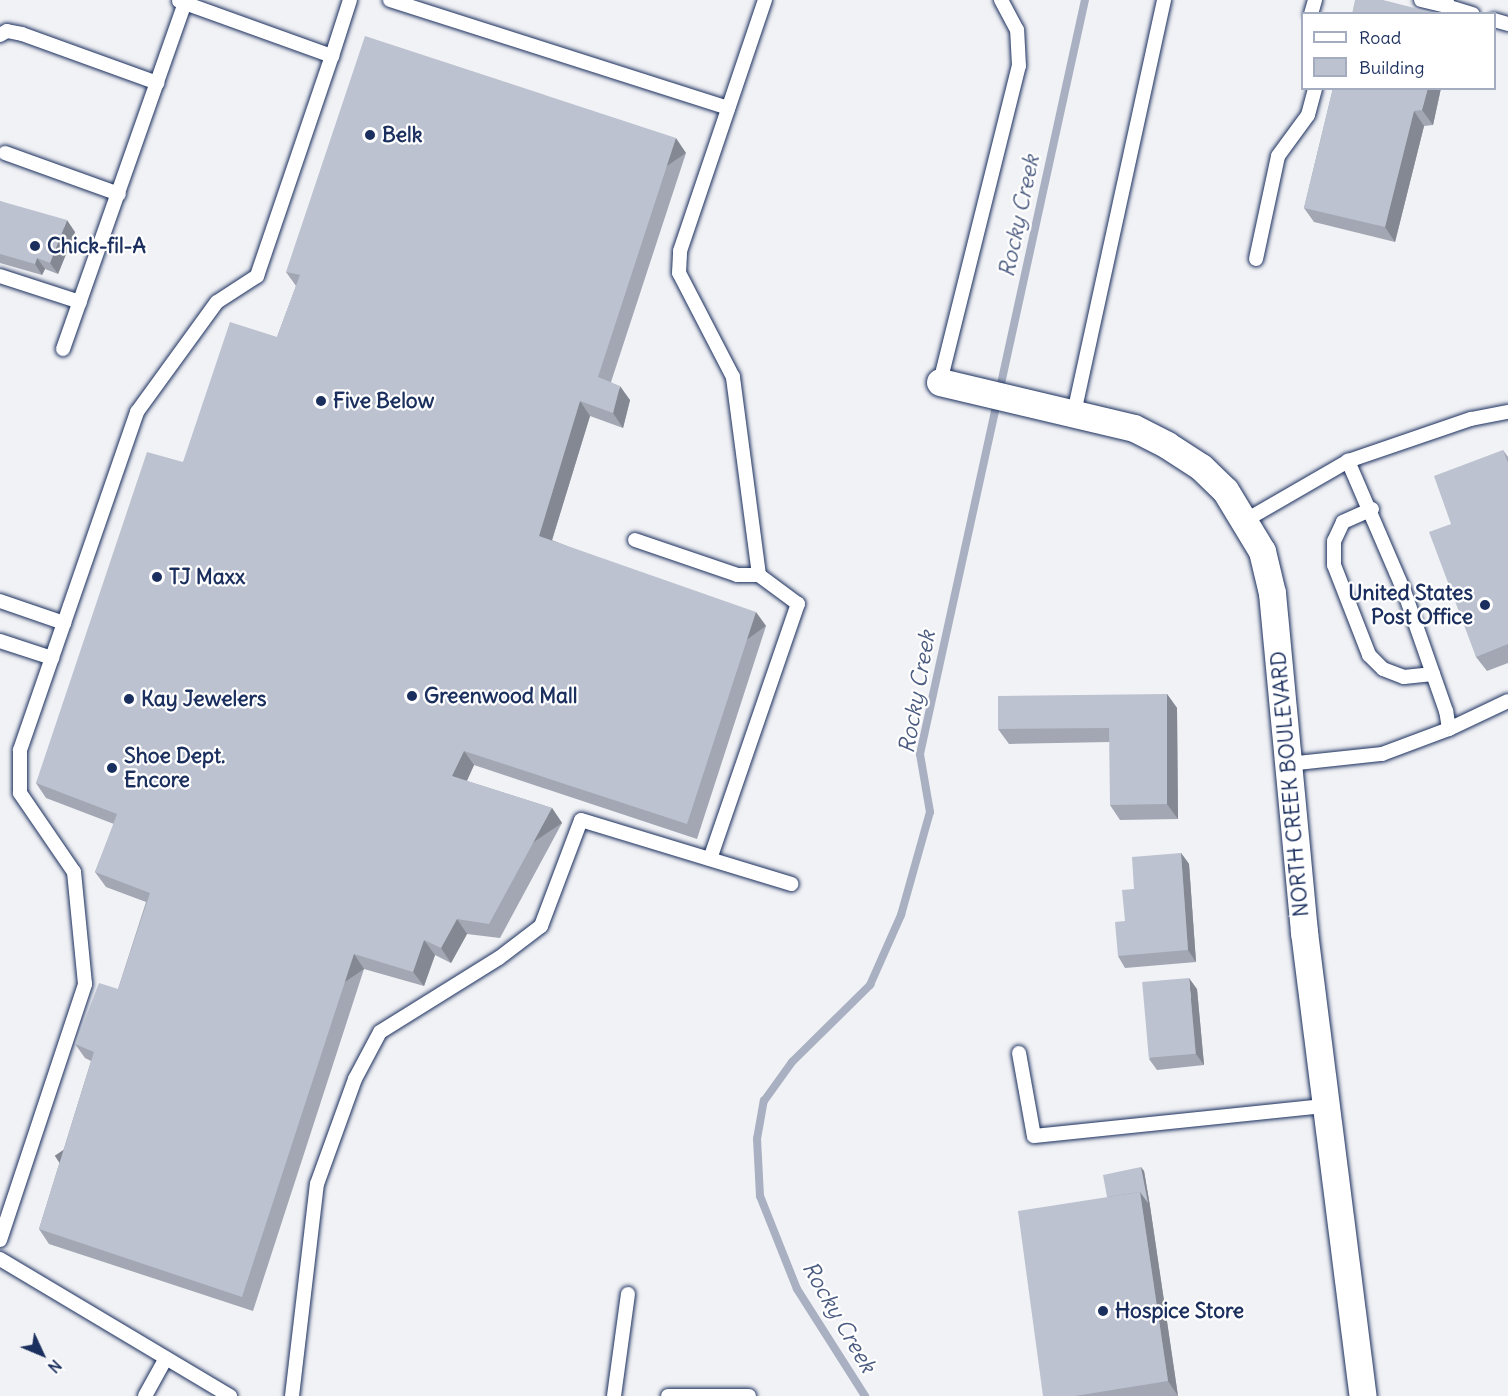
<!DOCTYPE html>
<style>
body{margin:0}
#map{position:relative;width:1508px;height:1396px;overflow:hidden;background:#f1f2f5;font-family:Delius,sans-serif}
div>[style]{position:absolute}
.stream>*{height:8px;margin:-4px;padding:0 4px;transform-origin:4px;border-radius:4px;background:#a8b0c2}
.roads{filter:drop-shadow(0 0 2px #1b2f5e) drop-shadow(0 0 2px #1b2f5e)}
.lane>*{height:14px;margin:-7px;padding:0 7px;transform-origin:7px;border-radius:7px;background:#fff}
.street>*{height:27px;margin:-13.5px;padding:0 13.5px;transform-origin:13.5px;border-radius:13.5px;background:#fff}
.wall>*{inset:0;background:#a2a7b3}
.shaded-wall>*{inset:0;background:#848892;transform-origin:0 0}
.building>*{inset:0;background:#bcc2d0;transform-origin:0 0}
.dots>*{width:16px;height:16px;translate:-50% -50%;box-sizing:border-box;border:3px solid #fff;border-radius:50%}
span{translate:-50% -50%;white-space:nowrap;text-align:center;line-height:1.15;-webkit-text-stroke:4.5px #fff;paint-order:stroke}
.poi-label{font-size:21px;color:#1b2f5e;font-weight:700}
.left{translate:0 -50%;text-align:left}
.right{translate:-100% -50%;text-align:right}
.street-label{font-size:21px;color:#1b2f5e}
.water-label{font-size:22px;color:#4c5c81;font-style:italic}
.legend{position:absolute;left:1301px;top:12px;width:195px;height:78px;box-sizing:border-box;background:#fff;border:2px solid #a4acbf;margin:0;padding:8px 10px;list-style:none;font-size:18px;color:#1b2f5e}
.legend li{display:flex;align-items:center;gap:12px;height:30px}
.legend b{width:30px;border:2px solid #a4acbf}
.north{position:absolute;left:12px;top:1324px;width:60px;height:60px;-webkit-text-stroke:4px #fff;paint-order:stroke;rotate:134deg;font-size:16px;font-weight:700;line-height:24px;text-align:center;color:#1b2f5e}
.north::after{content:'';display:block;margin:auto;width:21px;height:27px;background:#1b2f5e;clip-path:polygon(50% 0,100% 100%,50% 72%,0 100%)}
</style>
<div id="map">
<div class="stream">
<div style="left:865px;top:1396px;width:127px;rotate:-122.4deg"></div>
<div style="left:797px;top:1289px;width:100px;rotate:-111.7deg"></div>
<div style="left:760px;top:1196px;width:57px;rotate:-93deg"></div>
<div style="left:757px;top:1139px;width:39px;rotate:-80deg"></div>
<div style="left:764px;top:1101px;width:48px;rotate:-54.3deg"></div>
<div style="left:792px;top:1062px;width:110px;rotate:-44.6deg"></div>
<div style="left:870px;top:985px;width:77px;rotate:-66.1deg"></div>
<div style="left:901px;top:915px;width:107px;rotate:-74.3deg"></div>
<div style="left:930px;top:812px;width:59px;rotate:-99.8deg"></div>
<div style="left:920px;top:754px;width:772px;rotate:-77.66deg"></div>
</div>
<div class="roads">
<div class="lane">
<div style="left:390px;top:0;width:355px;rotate:17.7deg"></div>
<div style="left:1421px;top:0;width:26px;rotate:13deg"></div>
<div style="left:1447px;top:0;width:6px;rotate:99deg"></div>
<div style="left:1446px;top:6px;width:28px;rotate:17deg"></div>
<div style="left:179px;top:1px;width:163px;rotate:19.8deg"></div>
<div style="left:332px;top:56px;width:59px;rotate:-72.2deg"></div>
<div style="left:1311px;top:14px;width:15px;rotate:-74deg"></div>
<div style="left:1494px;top:20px;width:15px;rotate:16deg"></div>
<div style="left:0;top:35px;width:8px;rotate:-30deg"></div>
<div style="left:7px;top:31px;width:15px;rotate:11deg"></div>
<div style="left:22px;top:34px;width:144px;rotate:19.9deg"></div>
<div style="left:5px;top:153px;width:121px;rotate:19.8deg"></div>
<div style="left:1256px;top:259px;width:105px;rotate:-77.9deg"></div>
<div style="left:1278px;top:156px;width:51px;rotate:-53.8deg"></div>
<div style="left:1308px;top:115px;width:28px;rotate:-75deg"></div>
<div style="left:0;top:276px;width:84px;rotate:18deg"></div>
<div style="left:63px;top:349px;width:367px;rotate:-70.6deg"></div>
<div style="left:940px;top:382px;width:326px;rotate:-76deg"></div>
<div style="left:1019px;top:66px;width:36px;rotate:-93deg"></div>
<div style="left:1017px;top:30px;width:34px;rotate:-118deg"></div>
<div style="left:1074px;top:413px;width:423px;rotate:-77.7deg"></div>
<div style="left:1372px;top:509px;width:32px;rotate:156deg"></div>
<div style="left:1343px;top:522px;width:21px;rotate:115deg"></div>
<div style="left:1334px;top:541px;width:24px;rotate:90deg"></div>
<div style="left:1334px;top:565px;width:97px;rotate:68.7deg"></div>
<div style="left:1369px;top:655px;width:20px;rotate:45deg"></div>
<div style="left:1383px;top:669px;width:22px;rotate:21deg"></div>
<div style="left:1404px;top:677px;width:29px;rotate:-6deg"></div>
<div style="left:1246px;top:520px;width:118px;rotate:-30deg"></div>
<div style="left:1348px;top:461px;width:130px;rotate:-18.9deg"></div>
<div style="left:1471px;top:419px;width:38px;rotate:-11deg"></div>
<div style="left:635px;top:540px;width:108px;rotate:18.9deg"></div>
<div style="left:737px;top:575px;width:22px"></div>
<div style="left:0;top:601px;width:68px;rotate:19deg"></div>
<div style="left:0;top:641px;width:55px;rotate:18.1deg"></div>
<div style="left:1449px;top:729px;width:65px;rotate:-25.4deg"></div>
<div style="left:1288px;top:764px;width:95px;rotate:-6.1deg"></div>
<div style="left:1382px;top:754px;width:72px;rotate:-20.5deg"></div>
<div style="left:1449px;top:729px;width:18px;rotate:-99deg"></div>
<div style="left:1446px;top:711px;width:127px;rotate:-109.3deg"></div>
<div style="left:1404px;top:591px;width:142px;rotate:-113.3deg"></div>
<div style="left:710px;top:859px;width:270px;rotate:-71deg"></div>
<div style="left:798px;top:604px;width:49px;rotate:-143.4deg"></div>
<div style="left:759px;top:575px;width:200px;rotate:-97.5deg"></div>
<div style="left:733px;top:377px;width:117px;rotate:-117.4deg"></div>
<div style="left:679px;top:273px;width:22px;rotate:-87deg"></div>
<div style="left:680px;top:251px;width:265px;rotate:-71.3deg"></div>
<div style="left:1019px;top:1053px;width:84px;rotate:79.8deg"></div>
<div style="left:1034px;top:1136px;width:294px;rotate:-5.9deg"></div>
<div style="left:0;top:1240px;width:270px;rotate:-71.6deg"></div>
<div style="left:85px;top:984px;width:113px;rotate:-95.6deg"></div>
<div style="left:74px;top:872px;width:96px;rotate:-124.4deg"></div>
<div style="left:20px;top:793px;width:43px;rotate:-90deg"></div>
<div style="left:20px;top:750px;width:358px;rotate:-70.9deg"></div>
<div style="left:137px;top:412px;width:136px;rotate:-54deg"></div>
<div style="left:217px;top:302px;width:48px;rotate:-33deg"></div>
<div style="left:257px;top:276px;width:232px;rotate:-71.2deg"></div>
<div style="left:0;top:1259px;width:268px;rotate:30.8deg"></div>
<div style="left:145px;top:1396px;width:43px;rotate:-61.1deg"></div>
<div style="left:292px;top:1396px;width:213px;rotate:-83.3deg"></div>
<div style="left:317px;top:1184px;width:112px;rotate:-70.1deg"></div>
<div style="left:355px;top:1079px;width:53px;rotate:-62deg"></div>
<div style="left:380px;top:1032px;width:140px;rotate:-31.9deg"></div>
<div style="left:499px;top:958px;width:53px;rotate:-37.3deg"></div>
<div style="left:541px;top:926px;width:113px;rotate:-69.3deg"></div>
<div style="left:581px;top:820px;width:220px;rotate:16.9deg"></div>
<div style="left:614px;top:1396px;width:103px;rotate:-82.2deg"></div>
<div style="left:668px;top:1396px;width:81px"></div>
</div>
<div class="street">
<div style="left:940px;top:382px;width:199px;rotate:13.3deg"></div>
<div style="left:1134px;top:428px;width:37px;rotate:27deg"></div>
<div style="left:1167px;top:445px;width:40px;rotate:32.9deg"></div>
<div style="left:1201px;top:467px;width:33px;rotate:44deg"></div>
<div style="left:1225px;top:490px;width:71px;rotate:58.8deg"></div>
<div style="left:1262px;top:551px;width:43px;rotate:76.6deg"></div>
<div style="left:1272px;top:593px;width:341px;rotate:84.6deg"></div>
<div style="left:1304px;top:932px;width:468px;rotate:82.8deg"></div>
</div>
</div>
<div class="wall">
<div style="clip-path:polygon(1333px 88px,1441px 88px,1433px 125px,1424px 126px,1395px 242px,1314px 222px,1304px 208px)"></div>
<div style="clip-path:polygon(686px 153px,611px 382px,630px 400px,623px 428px,590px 416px,552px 540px,766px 626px,697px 839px,474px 765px,467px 781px,552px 808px,562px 823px,500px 938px,467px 934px,451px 963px,435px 955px,424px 986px,364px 969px,253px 1311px,49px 1244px,39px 1229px,91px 1061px,85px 1058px,75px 1044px,118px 989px,146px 902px,106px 887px,95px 872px,114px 824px,46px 798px,36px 783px,183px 462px,277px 337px,296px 286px,286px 272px)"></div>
<div style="clip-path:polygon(0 201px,75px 232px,58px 274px,45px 269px,42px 275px,0 263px)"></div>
<div style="clip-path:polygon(1503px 450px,1508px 457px,1508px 663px,1487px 671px,1476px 657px,1451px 524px)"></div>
<div style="clip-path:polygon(1167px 694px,1177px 708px,1178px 819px,1120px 820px,1110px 805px,1110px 742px,1009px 744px,998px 729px)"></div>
<div style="clip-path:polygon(1181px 853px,1189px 864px,1196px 962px,1125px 968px,1118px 956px,1125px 921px,1134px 889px)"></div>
<div style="clip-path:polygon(1197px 989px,1204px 1065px,1157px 1070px,1149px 1059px)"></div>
<div style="clip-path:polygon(1144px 1171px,1150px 1206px,1178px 1396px,1043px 1396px,1107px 1197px)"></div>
</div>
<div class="shaded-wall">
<div style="clip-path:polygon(1428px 88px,1441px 88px,1433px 125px,1422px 110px)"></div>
<div style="clip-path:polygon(1414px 111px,1424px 126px,1395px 242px,1385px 227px)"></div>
<div style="left:676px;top:138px;width:18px;height:251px;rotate:56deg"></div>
<div style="clip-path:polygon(67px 220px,75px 232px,58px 274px,50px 263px)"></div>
<div style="clip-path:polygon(37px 258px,45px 269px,42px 275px,35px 264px)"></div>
<div style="clip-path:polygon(620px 386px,630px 400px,623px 428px,613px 413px)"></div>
<div style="clip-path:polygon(580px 401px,590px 416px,549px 550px,539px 536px)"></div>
<div style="left:756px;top:612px;width:17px;height:223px;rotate:54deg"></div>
<div style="clip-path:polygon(1167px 694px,1177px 708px,1178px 819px,1167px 804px)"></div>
<div style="clip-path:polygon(464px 751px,474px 765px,462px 791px,452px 776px)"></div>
<div style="left:552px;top:808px;width:18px;height:132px;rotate:56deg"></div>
<div style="clip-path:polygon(1181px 853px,1189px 864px,1196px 962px,1188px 950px)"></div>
<div style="clip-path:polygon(457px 919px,467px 934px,451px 963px,441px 948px)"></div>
<div style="clip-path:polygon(424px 940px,435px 955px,424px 986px,413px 972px)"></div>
<div style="left:354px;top:954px;width:18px;height:361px;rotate:56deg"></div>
<div style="clip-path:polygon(1189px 978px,1197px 989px,1204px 1065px,1196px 1054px)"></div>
<div style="clip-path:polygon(1141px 1167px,1144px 1171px,1150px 1206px,1178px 1396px,1168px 1381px,1140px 1192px)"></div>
</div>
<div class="building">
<div style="clip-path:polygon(1355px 0,1383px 0,1438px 14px,1352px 14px)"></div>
<div style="clip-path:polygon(365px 36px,676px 138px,598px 377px,620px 386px,613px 413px,580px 401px,539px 536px,756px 612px,687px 824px,464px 751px,452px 776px,552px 808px,489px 924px,457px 919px,441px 948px,424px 940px,413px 972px,354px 954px,242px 1297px,39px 1229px,94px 1052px,75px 1044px,99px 983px,118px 989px,150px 893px,95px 872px,117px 814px,36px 783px,147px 452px,183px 462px,230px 322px,277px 337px,300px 275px,286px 272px)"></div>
<div style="clip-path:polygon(1333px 88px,1428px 88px,1422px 110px,1414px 111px,1385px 227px,1304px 208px)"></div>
<div style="clip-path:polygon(0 201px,67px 220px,50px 263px,37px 258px,35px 264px,0 254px)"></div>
<div style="clip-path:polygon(1503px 450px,1508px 463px,1508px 644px,1476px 657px,1429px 532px,1451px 524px,1434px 476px)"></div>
<div style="clip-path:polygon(1167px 694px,1167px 804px,1110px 805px,1109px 728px,998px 729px,998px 696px)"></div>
<div style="clip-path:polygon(1181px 853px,1188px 950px,1118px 956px,1115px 922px,1125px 921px,1122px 890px,1134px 889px,1132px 857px)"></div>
<div style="left:1189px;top:978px;width:76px;height:47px;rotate:85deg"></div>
<div style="clip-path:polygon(1141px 1167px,1148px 1203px,1140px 1192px,1107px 1197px,1103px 1175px)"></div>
<div style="clip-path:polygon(1140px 1192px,1168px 1381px,1075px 1396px,1043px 1396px,1018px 1211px)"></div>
</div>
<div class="dots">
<div style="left:370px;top:135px;background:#1b2f5e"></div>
<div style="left:35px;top:246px;background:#1b2f5e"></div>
<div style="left:321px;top:401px;background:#1b2f5e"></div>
<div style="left:157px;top:577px;background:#1b2f5e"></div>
<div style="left:1485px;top:605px;background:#1b2f5e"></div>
<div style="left:412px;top:696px;background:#1b2f5e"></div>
<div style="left:129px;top:699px;background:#1b2f5e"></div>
<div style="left:112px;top:768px;background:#1b2f5e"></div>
<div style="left:1103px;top:1311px;background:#1b2f5e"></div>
</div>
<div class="poi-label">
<span class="left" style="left:382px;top:135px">Belk</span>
<span class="left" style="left:47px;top:246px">Chick-fil-A</span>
<span class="left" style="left:333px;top:401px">Five Below</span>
<span class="left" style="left:169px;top:577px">TJ Maxx</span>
<span class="right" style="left:1473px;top:605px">United States<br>Post Office</span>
<span class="left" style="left:424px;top:696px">Greenwood Mall</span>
<span class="left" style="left:141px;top:699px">Kay Jewelers</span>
<span class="left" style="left:124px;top:768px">Shoe Dept.<br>Encore</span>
<span class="left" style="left:1115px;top:1311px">Hospice Store</span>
</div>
<div class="street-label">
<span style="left:1290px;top:784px;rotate:-95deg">NORTH CREEK BOULEVARD</span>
</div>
<div class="water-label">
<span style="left:1019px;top:216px;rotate:-78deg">Rocky Creek</span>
<span style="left:917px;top:692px;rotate:-80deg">Rocky Creek</span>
<span style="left:839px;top:1317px;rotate:60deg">Rocky Creek</span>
</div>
<ul class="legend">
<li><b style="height:8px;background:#fff"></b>Road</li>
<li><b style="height:16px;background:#bcc2d0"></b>Building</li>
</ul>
<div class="north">N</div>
</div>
